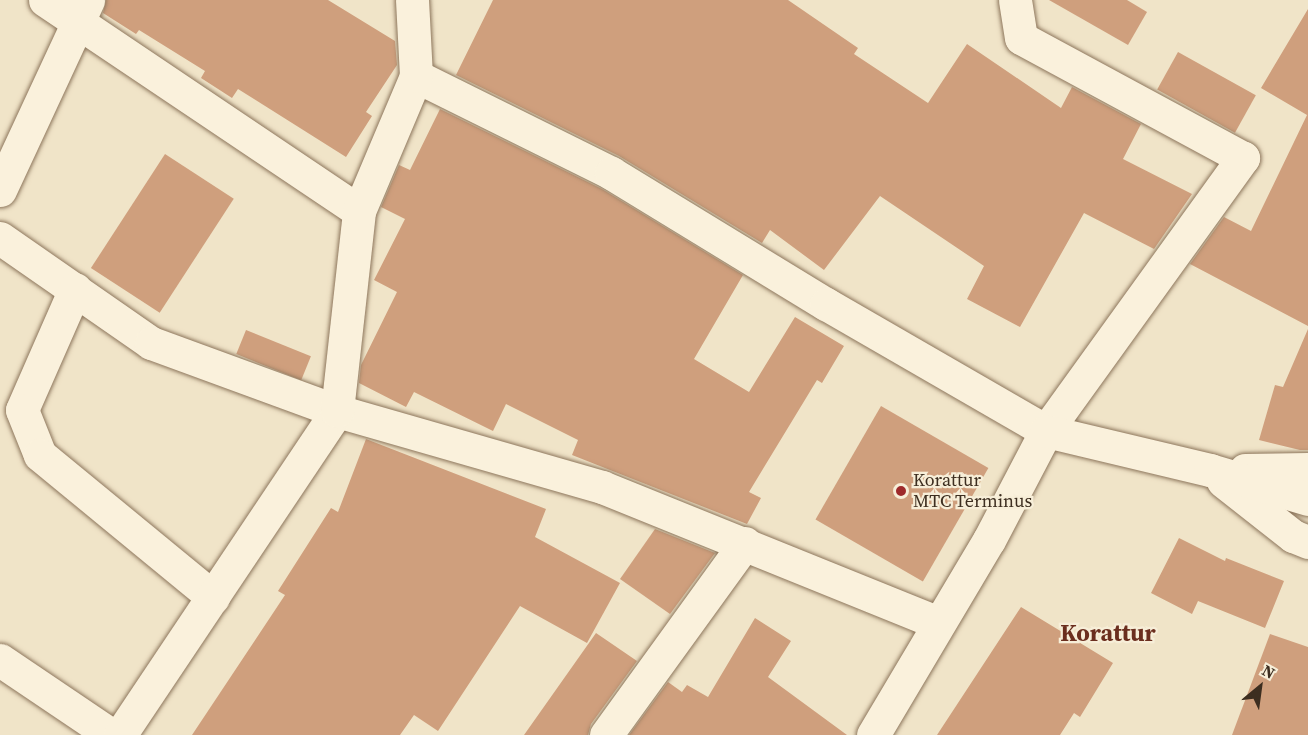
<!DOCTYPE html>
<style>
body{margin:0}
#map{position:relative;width:1308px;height:735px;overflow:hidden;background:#f0e4c8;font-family:"Source Serif 4",serif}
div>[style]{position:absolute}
.building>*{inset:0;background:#cf9f7d;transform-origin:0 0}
.roads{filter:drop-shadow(0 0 2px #8d765c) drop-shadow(0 0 2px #8d765c)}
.minor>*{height:33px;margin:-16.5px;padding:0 16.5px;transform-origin:16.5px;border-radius:16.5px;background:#faf1dc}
.tertiary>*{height:33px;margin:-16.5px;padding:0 16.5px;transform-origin:16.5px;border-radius:16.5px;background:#faf1dc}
.dots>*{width:16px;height:16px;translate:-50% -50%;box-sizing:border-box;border:3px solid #f7eed8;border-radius:50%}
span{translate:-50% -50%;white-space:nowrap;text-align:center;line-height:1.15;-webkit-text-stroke:4.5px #f7eed8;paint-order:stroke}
.poi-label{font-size:18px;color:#3d2e20}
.left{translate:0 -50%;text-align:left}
.district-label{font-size:24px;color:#6b2e1e;font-weight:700}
.north{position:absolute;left:1230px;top:657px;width:60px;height:60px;-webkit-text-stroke:4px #f7eed8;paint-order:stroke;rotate:29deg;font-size:16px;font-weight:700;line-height:24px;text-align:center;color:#3d2e20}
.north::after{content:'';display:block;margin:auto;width:21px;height:27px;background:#3d2e20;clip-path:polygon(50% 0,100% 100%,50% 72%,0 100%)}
</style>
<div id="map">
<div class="building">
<div style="clip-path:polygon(106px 0,328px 0,395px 41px,397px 65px,366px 112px,372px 116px,346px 157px,238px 89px,232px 98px,201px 78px,205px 71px,139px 30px,136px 34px,103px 13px)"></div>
<div style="clip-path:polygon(493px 0,788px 0,858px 48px,854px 54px,928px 103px,967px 44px,1061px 108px,1072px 87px,1141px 124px,1123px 159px,1192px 194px,1154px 249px,1084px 213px,1020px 327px,967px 299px,984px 266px,880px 196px,824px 270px,770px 230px,762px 243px,619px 156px,456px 75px)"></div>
<div style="clip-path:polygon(1049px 0,1127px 0,1147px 12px,1128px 45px)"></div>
<div style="clip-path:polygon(1308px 9px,1308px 326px,1190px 264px,1224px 217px,1251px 231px,1307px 115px,1261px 88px)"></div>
<div style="left:1178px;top:52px;width:89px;height:43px;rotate:29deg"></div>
<div style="clip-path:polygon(440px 109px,602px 189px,743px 275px,694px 359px,749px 392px,795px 317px,844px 346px,822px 383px,817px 380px,749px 492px,761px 498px,747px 524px,572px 455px,578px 440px,506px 404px,493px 431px,414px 392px,406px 407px,359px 383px,361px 365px,397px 292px,374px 280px,405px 219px,381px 207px,399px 165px,410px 170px)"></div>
<div style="left:165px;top:154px;width:82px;height:136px;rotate:33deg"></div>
<div style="clip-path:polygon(1308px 329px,1308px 450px,1300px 450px,1259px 440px,1275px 385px,1283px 387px)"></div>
<div style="left:246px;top:330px;width:70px;height:26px;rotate:22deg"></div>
<div style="left:881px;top:406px;width:124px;height:131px;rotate:30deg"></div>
<div style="clip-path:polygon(366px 439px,546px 509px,535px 537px,620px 583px,587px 643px,520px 606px,438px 731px,414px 715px,400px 735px,192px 735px,285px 595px,278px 591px,331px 508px,338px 512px)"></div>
<div style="clip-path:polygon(655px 529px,715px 553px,670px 614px,620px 579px)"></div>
<div style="clip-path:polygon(1179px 538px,1225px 561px,1226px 558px,1284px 581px,1265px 628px,1198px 601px,1192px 614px,1151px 593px)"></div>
<div style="clip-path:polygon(1021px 607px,1113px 663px,1080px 717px,1074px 713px,1060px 735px,937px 735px)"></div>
<div style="clip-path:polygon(755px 618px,791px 641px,768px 677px,847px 735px,629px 735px,668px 682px,682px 692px,687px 685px,708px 697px)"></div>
<div style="clip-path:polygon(596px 633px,637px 661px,591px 724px,588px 735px,524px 735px)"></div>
<div style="clip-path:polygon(1270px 634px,1308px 647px,1308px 735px,1232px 735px)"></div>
</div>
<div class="roads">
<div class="minor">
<div style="left:45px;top:0;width:378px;rotate:33.9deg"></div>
<div style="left:416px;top:76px;width:218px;rotate:26.4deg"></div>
<div style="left:611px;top:173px;width:252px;rotate:31.4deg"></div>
<div style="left:826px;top:304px;width:254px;rotate:30deg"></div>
<div style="left:1046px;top:431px;width:337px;rotate:-54.2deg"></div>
<div style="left:1243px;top:158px;width:252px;rotate:-151.6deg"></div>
<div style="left:1021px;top:38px;width:38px;rotate:-99deg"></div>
<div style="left:0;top:190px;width:209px;rotate:-65.1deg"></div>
<div style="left:0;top:238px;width:184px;rotate:34.8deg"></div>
<div style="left:151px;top:343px;width:198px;rotate:20.1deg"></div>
<div style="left:337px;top:411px;width:276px;rotate:16deg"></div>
<div style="left:602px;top:487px;width:362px;rotate:22deg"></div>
<div style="left:75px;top:289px;width:132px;rotate:113.7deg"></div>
<div style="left:22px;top:410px;width:48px;rotate:68.2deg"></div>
<div style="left:40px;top:455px;width:224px;rotate:39.4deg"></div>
<div style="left:0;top:660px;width:134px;rotate:34deg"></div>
<div style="left:120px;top:735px;width:390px;rotate:-56.2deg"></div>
<div style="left:337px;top:411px;width:201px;rotate:-83.7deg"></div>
<div style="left:359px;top:211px;width:147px;rotate:-67.1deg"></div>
<div style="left:416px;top:76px;width:76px;rotate:-93deg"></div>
<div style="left:606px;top:735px;width:237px;rotate:-54.1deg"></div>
</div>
<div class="tertiary">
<div style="left:1245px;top:470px;width:63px;rotate:-0.9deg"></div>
<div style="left:1223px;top:481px;width:89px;rotate:38.2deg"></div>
<div style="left:1293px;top:536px;width:16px;rotate:22deg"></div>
<div style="left:873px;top:735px;width:227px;rotate:-59.3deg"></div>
<div style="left:989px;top:540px;width:123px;rotate:-62.4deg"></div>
<div style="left:1046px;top:431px;width:169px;rotate:13.4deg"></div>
<div style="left:1210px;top:470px;width:102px;rotate:16.5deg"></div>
</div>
</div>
<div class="dots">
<div style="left:901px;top:491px;background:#9e2a2b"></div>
</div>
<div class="poi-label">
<span class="left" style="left:913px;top:491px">Korattur<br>MTC Terminus</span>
</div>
<div class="district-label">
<span style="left:1108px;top:633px">Korattur</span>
</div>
<div class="north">N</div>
</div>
